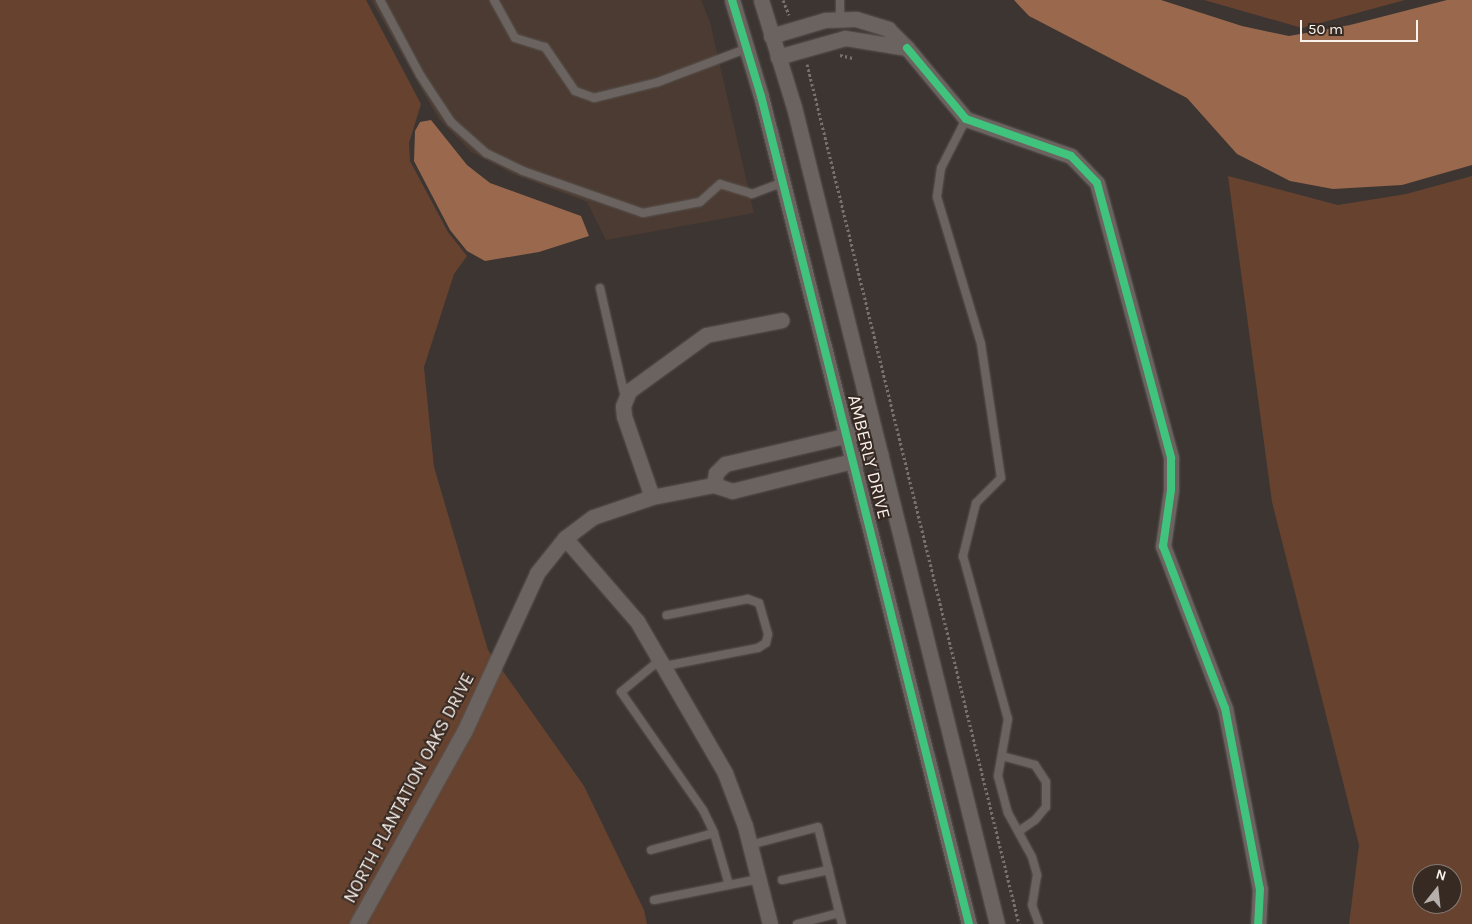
<!DOCTYPE html>
<style>
body{margin:0}
#map{position:relative;width:1472px;height:924px;overflow:hidden;background:#3c3532;font-family:Karla,sans-serif}
div>[style]{position:absolute}
.built>*{inset:0;background:#4c3b32}
.green>*{inset:0;background:#66422f}
.water>*{inset:0;background:#99684d}
.path>*{height:3px;margin-top:-1.5px;transform-origin:0;background:repeating-linear-gradient(90deg,#78716e 0 2.5px,transparent 0 5px)}
.roads{filter:drop-shadow(0 0 1px #595451) drop-shadow(0 0 1px #595451)}
.lane>*{height:8px;margin:-4px;padding:0 4px;transform-origin:4px;border-radius:4px;background:#6b635f}
.street>*{height:15px;margin:-7.5px;padding:0 7.5px;transform-origin:7.5px;border-radius:7.5px;background:#6b635f}
.cycleway>*{height:8px;margin:-4px;padding:0 4px;transform-origin:4px;border-radius:4px;background:#40c37c}
span{translate:-50% -50%;white-space:nowrap;text-align:center;line-height:1.15;-webkit-text-stroke:4px #372a23;paint-order:stroke}
.street-label{font-size:18px;color:#f9f1ec}
.north{position:absolute;left:1412px;top:864px;width:50px;height:50px;box-sizing:border-box;background:#372a23;border:1px solid #857a73;border-radius:50%;rotate:16deg;font-size:14px;font-weight:700;line-height:20px;text-align:center;color:#f9f1ec}
.north::after{content:'';display:block;margin:auto;width:18px;height:22px;background:#b7afab;clip-path:polygon(50% 0,100% 100%,50% 72%,0 100%)}
.scale{position:absolute;left:1300px;top:20px;width:118px;height:22px;box-sizing:border-box;border:2px solid #f9f1ec;border-top:0;padding-left:6px;font-size:15px;line-height:18px;white-space:nowrap;color:#f9f1ec;-webkit-text-stroke:4px #372a23;paint-order:stroke}
</style>
<div id="map">
<div class="built">
<div style="clip-path:polygon(371px 0,701px 0,710px 22px,754px 213px,606px 240px,587px 202px,513px 174px,471px 152px,438px 118px)"></div>
</div>
<div class="green">
<div style="clip-path:polygon(0 0,366px 0,421px 104px,409px 143px,410px 161px,448px 232px,467px 256px,454px 274px,424px 367px,434px 467px,488px 650px,584px 786px,644px 910px,647px 924px,0 924px)"></div>
<div style="clip-path:polygon(1204px 0,1405px 0,1302px 28px)"></div>
<div style="clip-path:polygon(evenodd,1228px 176px,1338px 205px,1406px 194px,1472px 176px,1472px 924px,1349px 924px,1359px 845px,1272px 502px,1228px 176px,1422px 874px,1452px 874px,1452px 904px,1422px 904px,1422px 874px)"></div>
</div>
<div class="water">
<div style="clip-path:polygon(1014px 0,1161px 0,1242px 26px,1289px 36px,1350px 25px,1447px 0,1472px 0,1472px 165px,1402px 185px,1333px 189px,1290px 181px,1237px 154px,1187px 98px,1029px 16px)"></div>
<div style="clip-path:polygon(431px 120px,467px 165px,490px 183px,581px 216px,589px 236px,539px 252px,485px 261px,467px 251px,450px 230px,414px 161px,415px 131px,420px 122px)"></div>
</div>
<div class="path">
<div style="left:783px;top:0;width:16px;rotate:68deg"></div>
<div style="left:840px;top:55px;width:13px;rotate:13deg"></div>
<div style="left:807px;top:64px;width:886px;rotate:76.15deg"></div>
</div>
<div class="roads">
<div class="lane">
<div style="left:380px;top:0;width:85px;rotate:61.9deg"></div>
<div style="left:420px;top:75px;width:56px;rotate:56.6deg"></div>
<div style="left:451px;top:122px;width:47px;rotate:41.5deg"></div>
<div style="left:486px;top:153px;width:41px;rotate:25.9deg"></div>
<div style="left:523px;top:171px;width:127px;rotate:19.3deg"></div>
<div style="left:643px;top:213px;width:58px;rotate:-10.9deg"></div>
<div style="left:700px;top:202px;width:27px;rotate:-42deg"></div>
<div style="left:720px;top:184px;width:34px;rotate:17deg"></div>
<div style="left:752px;top:194px;width:33px;rotate:-21deg"></div>
<div style="left:494px;top:0;width:43px;rotate:61.1deg"></div>
<div style="left:515px;top:38px;width:31px;rotate:17deg"></div>
<div style="left:545px;top:47px;width:53px;rotate:55.7deg"></div>
<div style="left:575px;top:91px;width:20px;rotate:20deg"></div>
<div style="left:594px;top:98px;width:66px;rotate:-14deg"></div>
<div style="left:658px;top:82px;width:96px;rotate:-20.7deg"></div>
<div style="left:840px;top:0;width:18px;rotate:90deg"></div>
<div style="left:966px;top:119px;width:55px;rotate:117deg"></div>
<div style="left:941px;top:168px;width:29px;rotate:98deg"></div>
<div style="left:937px;top:197px;width:153px;rotate:73.3deg"></div>
<div style="left:981px;top:344px;width:135px;rotate:81.5deg"></div>
<div style="left:1001px;top:478px;width:35px;rotate:135deg"></div>
<div style="left:976px;top:503px;width:55px;rotate:103.8deg"></div>
<div style="left:963px;top:556px;width:169px;rotate:74.6deg"></div>
<div style="left:1008px;top:719px;width:58px;rotate:100deg"></div>
<div style="left:998px;top:776px;width:38px;rotate:75deg"></div>
<div style="left:1008px;top:813px;width:50px;rotate:61.4deg"></div>
<div style="left:1032px;top:857px;width:19px;rotate:74deg"></div>
<div style="left:1037px;top:875px;width:30px;rotate:99deg"></div>
<div style="left:1032px;top:905px;width:20px;rotate:70deg"></div>
<div style="left:600px;top:288px;width:112px;rotate:77.1deg"></div>
<div style="left:661px;top:659px;width:52px;rotate:140.5deg"></div>
<div style="left:621px;top:692px;width:144px;rotate:55.2deg"></div>
<div style="left:703px;top:810px;width:25px;rotate:64deg"></div>
<div style="left:714px;top:833px;width:54px;rotate:73.9deg"></div>
<div style="left:665px;top:666px;width:95px;rotate:-11deg"></div>
<div style="left:758px;top:648px;width:9px;rotate:-32deg"></div>
<div style="left:766px;top:643px;width:9px;rotate:-77deg"></div>
<div style="left:768px;top:634px;width:32px;rotate:-106deg"></div>
<div style="left:759px;top:603px;width:12px;rotate:-160deg"></div>
<div style="left:748px;top:599px;width:83px;rotate:168.8deg"></div>
<div style="left:1002px;top:756px;width:34px;rotate:15deg"></div>
<div style="left:1035px;top:765px;width:20px;rotate:57deg"></div>
<div style="left:1046px;top:782px;width:25px;rotate:90deg"></div>
<div style="left:1046px;top:807px;width:17px;rotate:130deg"></div>
<div style="left:1035px;top:820px;width:19px;rotate:145deg"></div>
<div style="left:750px;top:845px;width:70px;rotate:-14.8deg"></div>
<div style="left:818px;top:827px;width:100px;rotate:76.1deg"></div>
<div style="left:651px;top:850px;width:65px;rotate:-15.1deg"></div>
<div style="left:782px;top:880px;width:48px;rotate:-12deg"></div>
<div style="left:654px;top:900px;width:107px;rotate:-11.3deg"></div>
<div style="left:797px;top:924px;width:43px;rotate:-14.7deg"></div>
</div>
<div class="street">
<div style="left:732px;top:0;width:100px;rotate:73.2deg"></div>
<div style="left:761px;top:96px;width:854px;rotate:75.9deg"></div>
<div style="left:761px;top:0;width:112px;rotate:72.9deg"></div>
<div style="left:794px;top:107px;width:842px;rotate:76.05deg"></div>
<div style="left:771px;top:36px;width:56px;rotate:-16.5deg"></div>
<div style="left:825px;top:20px;width:31px;rotate:-2deg"></div>
<div style="left:856px;top:19px;width:34px;rotate:17deg"></div>
<div style="left:888px;top:29px;width:27px;rotate:45deg"></div>
<div style="left:907px;top:48px;width:63px;rotate:-170.8deg"></div>
<div style="left:845px;top:38px;width:70px;rotate:164.2deg"></div>
<div style="left:907px;top:48px;width:92px;rotate:50.3deg"></div>
<div style="left:966px;top:119px;width:111px;rotate:19.4deg"></div>
<div style="left:1071px;top:156px;width:37px;rotate:46deg"></div>
<div style="left:1097px;top:183px;width:285px;rotate:74.9deg"></div>
<div style="left:1171px;top:458px;width:32px;rotate:90deg"></div>
<div style="left:1171px;top:490px;width:57px;rotate:98.1deg"></div>
<div style="left:1163px;top:546px;width:173px;rotate:69.1deg"></div>
<div style="left:1225px;top:708px;width:184px;rotate:79.1deg"></div>
<div style="left:1260px;top:889px;width:35px;rotate:93deg"></div>
<div style="left:714px;top:485px;width:12px;rotate:-81deg"></div>
<div style="left:716px;top:473px;width:13px;rotate:-45deg"></div>
<div style="left:725px;top:464px;width:153px;rotate:-13.2deg"></div>
<div style="left:652px;top:497px;width:86px;rotate:-109.1deg"></div>
<div style="left:624px;top:416px;width:10px;rotate:-96deg"></div>
<div style="left:623px;top:406px;width:16px;rotate:-68deg"></div>
<div style="left:629px;top:391px;width:95px;rotate:-36deg"></div>
<div style="left:706px;top:335px;width:77px;rotate:-11.2deg"></div>
<div style="left:565px;top:538px;width:110px;rotate:49.1deg"></div>
<div style="left:637px;top:621px;width:176px;rotate:59.9deg"></div>
<div style="left:725px;top:773px;width:57px;rotate:69.3deg"></div>
<div style="left:745px;top:826px;width:101px;rotate:75.7deg"></div>
<div style="left:357px;top:924px;width:220px;rotate:-60.9deg"></div>
<div style="left:464px;top:732px;width:175px;rotate:-65.3deg"></div>
<div style="left:537px;top:573px;width:45px;rotate:-51.3deg"></div>
<div style="left:565px;top:538px;width:35px;rotate:-37deg"></div>
<div style="left:593px;top:517px;width:62px;rotate:-18.7deg"></div>
<div style="left:652px;top:497px;width:63px;rotate:-11deg"></div>
<div style="left:714px;top:485px;width:19px;rotate:18deg"></div>
<div style="left:732px;top:491px;width:153px;rotate:-14deg"></div>
</div>
</div>
<div class="cycleway">
<div style="left:732px;top:0;width:100px;rotate:73.2deg"></div>
<div style="left:761px;top:96px;width:854px;rotate:75.9deg"></div>
<div style="left:907px;top:48px;width:92px;rotate:50.3deg"></div>
<div style="left:966px;top:119px;width:111px;rotate:19.4deg"></div>
<div style="left:1071px;top:156px;width:37px;rotate:46deg"></div>
<div style="left:1097px;top:183px;width:285px;rotate:74.9deg"></div>
<div style="left:1171px;top:458px;width:32px;rotate:90deg"></div>
<div style="left:1171px;top:490px;width:57px;rotate:98.1deg"></div>
<div style="left:1163px;top:546px;width:173px;rotate:69.1deg"></div>
<div style="left:1225px;top:708px;width:184px;rotate:79.1deg"></div>
<div style="left:1260px;top:889px;width:35px;rotate:93deg"></div>
</div>
<div class="street-label">
<span style="left:869px;top:457px;rotate:76deg">AMBERLY DRIVE</span>
<span style="left:409px;top:788px;rotate:-62deg">NORTH PLANTATION OAKS DRIVE</span>
</div>
<div class="north">N</div>
<div class="scale">50 m</div>
</div>
